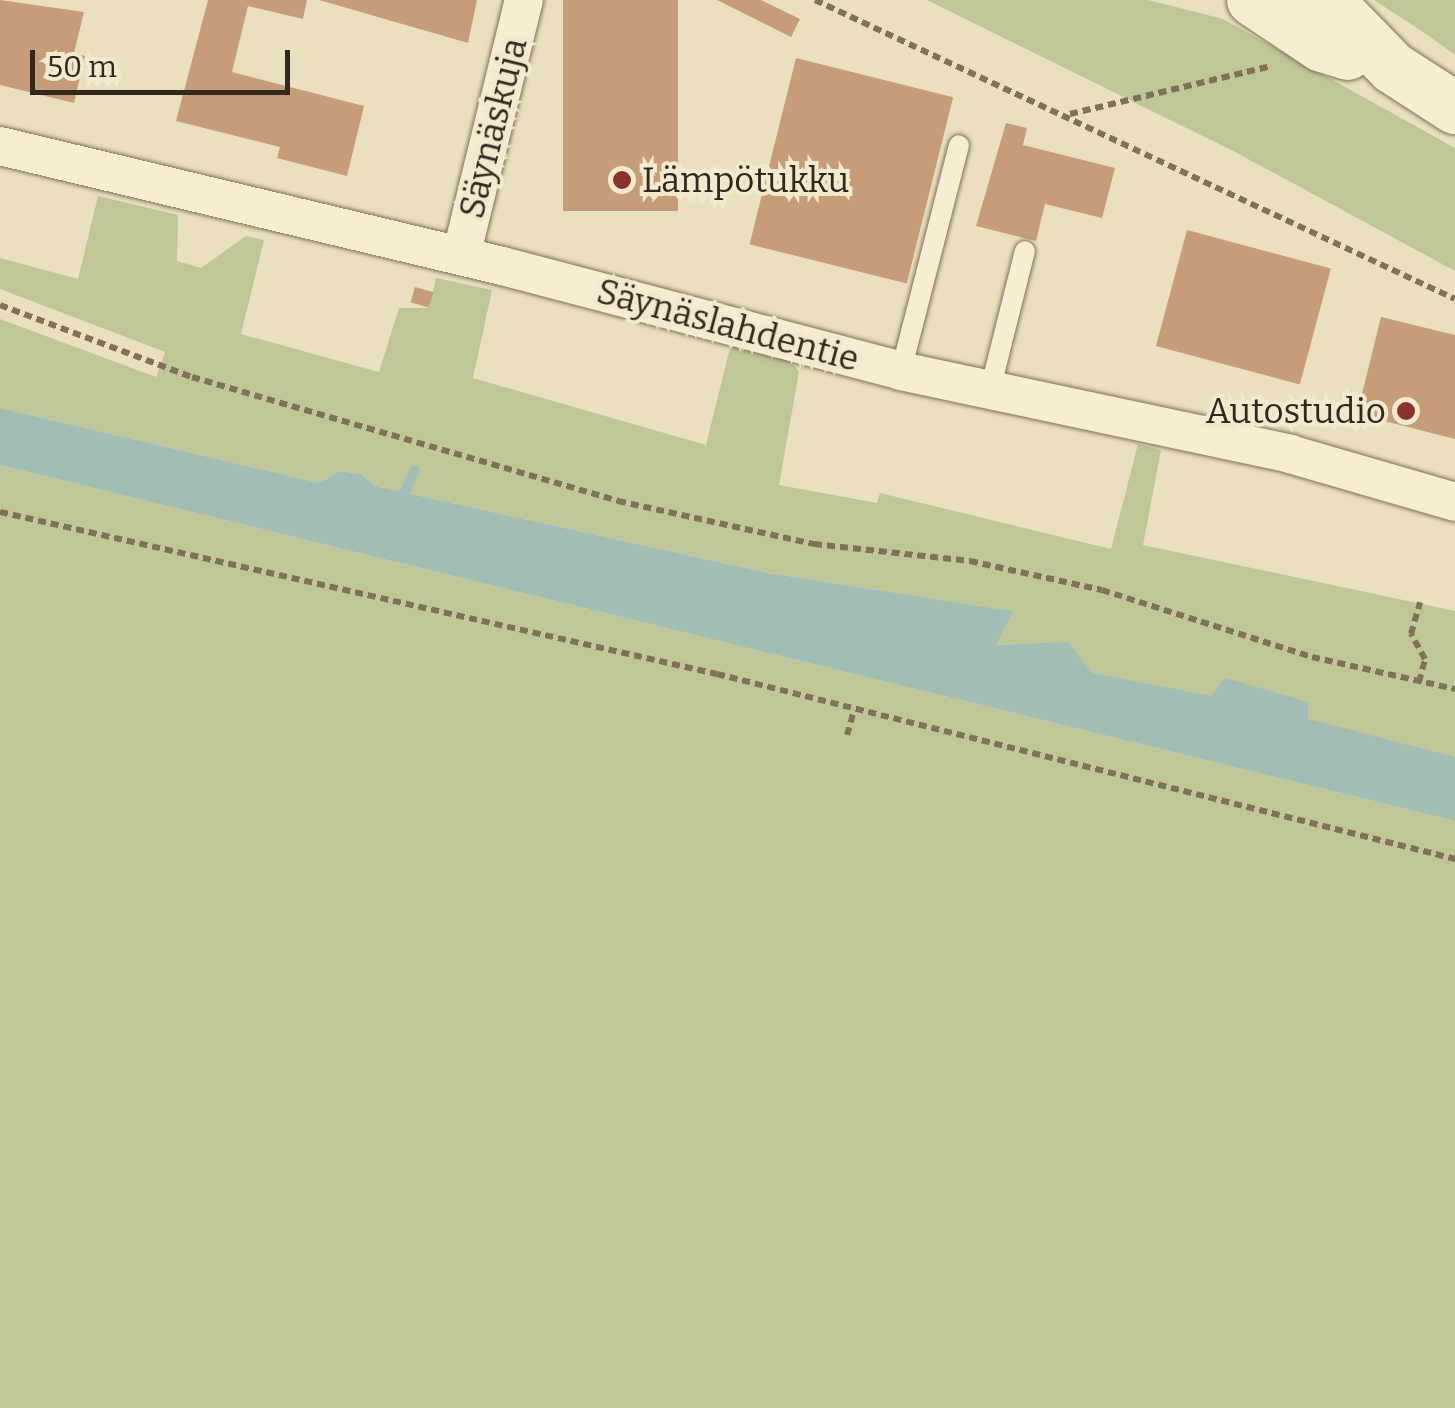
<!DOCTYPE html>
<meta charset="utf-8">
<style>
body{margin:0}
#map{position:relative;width:1455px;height:1408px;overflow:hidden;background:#eae0c0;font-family:Bitter,serif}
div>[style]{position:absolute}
.green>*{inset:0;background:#bec795}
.water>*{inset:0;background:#a2bcb6}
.stream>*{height:10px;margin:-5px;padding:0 5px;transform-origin:5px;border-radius:5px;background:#a2bcb6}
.building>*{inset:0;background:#c69d78;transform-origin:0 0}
.path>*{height:6px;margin-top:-3px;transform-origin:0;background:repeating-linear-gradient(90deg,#817159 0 8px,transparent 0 13px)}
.roads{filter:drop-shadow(0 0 2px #817159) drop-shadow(0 0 2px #817159)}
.lane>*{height:20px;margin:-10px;padding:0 10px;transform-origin:10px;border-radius:10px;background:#f6edd2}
.street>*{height:38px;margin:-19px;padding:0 19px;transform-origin:19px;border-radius:19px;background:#f6edd2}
.secondary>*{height:52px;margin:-26px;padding:0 26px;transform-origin:26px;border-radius:26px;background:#f6edd2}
.dots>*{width:28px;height:28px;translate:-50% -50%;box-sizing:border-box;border:5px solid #f2eacf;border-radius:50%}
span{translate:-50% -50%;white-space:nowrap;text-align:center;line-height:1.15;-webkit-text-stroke:8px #f2eacf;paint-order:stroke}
.street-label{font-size:35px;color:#32281d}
.poi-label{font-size:35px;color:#32281d}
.left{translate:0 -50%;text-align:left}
.right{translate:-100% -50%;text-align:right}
.scale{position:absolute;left:30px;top:50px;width:260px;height:45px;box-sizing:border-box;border:5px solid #32281d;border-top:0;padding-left:12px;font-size:30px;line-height:35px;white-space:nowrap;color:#32281d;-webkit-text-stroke:8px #f2eacf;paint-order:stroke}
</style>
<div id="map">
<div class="green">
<div style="clip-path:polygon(927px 0,1148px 0,1223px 19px,1455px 148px,1455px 271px,1237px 153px)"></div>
<div style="clip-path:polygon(1374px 0,1455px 0,1455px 55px,1426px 34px)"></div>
<div style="clip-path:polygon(98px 196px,178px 215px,177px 261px,201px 268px,246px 236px,264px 240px,241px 334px,379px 372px,399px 308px,429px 308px,436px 278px,492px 290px,473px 378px,706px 445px,731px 344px,789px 358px,799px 372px,779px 485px,877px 503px,880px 493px,1111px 549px,1138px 444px,1161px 450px,1143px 545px,1455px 611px,1455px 757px,1092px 673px,1068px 643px,995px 645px,1012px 611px,768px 573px,375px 486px,361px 474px,339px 471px,320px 483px,0 408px,0 319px,156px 377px,165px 352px,0 289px,0 258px,78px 279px)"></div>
<div style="clip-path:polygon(0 465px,1455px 821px,1455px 1408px,0 1408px)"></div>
</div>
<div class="water">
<div style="clip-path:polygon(0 408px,320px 483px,339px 471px,361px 474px,375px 486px,768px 573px,1013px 611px,996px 645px,1068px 642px,1092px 673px,1211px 696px,1225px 678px,1308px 702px,1308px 719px,1455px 757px,1455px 821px,0 465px)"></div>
</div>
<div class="stream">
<div style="left:401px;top:501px;width:34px;rotate:-66deg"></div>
</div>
<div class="building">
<div style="clip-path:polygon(0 0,84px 12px,74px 53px,85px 56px,74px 103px,0 85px)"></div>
<div style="clip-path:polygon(208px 0,307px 0,303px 19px,248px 6px,232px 72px,364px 106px,347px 176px,277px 158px,280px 147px,176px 121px)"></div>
<div style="clip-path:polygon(319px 0,477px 0,468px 43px)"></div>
<div style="left:563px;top:0;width:115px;height:211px"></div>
<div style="clip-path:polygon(717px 0,761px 0,800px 19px,791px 37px)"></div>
<div style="left:796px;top:58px;width:162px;height:192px;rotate:14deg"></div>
<div style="clip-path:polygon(1006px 123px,1027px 128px,1023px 145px,1115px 168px,1102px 218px,1045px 204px,1036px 241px,976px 226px)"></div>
<div style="left:1187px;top:230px;width:149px;height:120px;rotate:15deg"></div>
<div style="left:415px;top:287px;width:19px;height:16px;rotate:16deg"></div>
<div style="clip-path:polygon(1381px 317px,1455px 335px,1455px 439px,1357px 414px)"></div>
</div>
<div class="path">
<div style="left:815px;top:0;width:706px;rotate:25.04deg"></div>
<div style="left:1070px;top:114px;width:207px;rotate:-13.4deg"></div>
<div style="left:0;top:305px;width:205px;rotate:20.6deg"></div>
<div style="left:192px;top:377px;width:444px;rotate:16.2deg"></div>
<div style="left:618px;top:501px;width:201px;rotate:12.4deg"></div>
<div style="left:814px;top:544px;width:157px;rotate:6.2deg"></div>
<div style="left:970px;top:561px;width:135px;rotate:12.4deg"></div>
<div style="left:1102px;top:590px;width:220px;rotate:17.7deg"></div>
<div style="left:1312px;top:657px;width:147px;rotate:12.6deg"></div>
<div style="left:0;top:512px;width:735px;rotate:12.73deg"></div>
<div style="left:717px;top:674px;width:761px;rotate:14.07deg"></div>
<div style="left:1419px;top:682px;width:24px;rotate:-75deg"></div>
<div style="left:1425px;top:659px;width:29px;rotate:-119deg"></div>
<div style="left:1411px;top:634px;width:33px;rotate:-74deg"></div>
<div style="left:847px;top:735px;width:26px;rotate:-74deg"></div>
</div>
<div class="roads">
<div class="lane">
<div style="left:901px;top:371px;width:233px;rotate:-75.6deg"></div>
<div style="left:990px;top:390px;width:143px;rotate:-75.9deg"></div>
</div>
<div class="street">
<div style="left:0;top:146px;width:516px;rotate:13.44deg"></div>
<div style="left:502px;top:266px;width:413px;rotate:14.7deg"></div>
<div style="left:901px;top:371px;width:398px;rotate:12deg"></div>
<div style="left:1290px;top:454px;width:172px;rotate:16.2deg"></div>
<div style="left:461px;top:256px;width:264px;rotate:-76.2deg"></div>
</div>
<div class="secondary">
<div style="left:1253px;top:0;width:83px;rotate:33.7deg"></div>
<div style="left:1322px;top:46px;width:27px;rotate:17deg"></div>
<div style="left:1314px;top:0;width:38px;rotate:32deg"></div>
<div style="left:1346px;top:20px;width:67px;rotate:45.6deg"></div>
<div style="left:1393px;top:68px;width:74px;rotate:32.8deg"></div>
</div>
</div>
<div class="dots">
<div style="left:622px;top:180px;background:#8c322e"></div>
<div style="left:1406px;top:411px;background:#8c322e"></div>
</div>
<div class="street-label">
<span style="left:493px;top:128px;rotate:-76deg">Säynäskuja</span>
<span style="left:728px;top:325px;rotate:15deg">Säynäslahdentie</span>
</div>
<div class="poi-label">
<span class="left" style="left:642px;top:180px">Lämpötukku</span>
<span class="right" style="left:1386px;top:411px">Autostudio</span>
</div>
<div class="scale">50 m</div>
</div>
